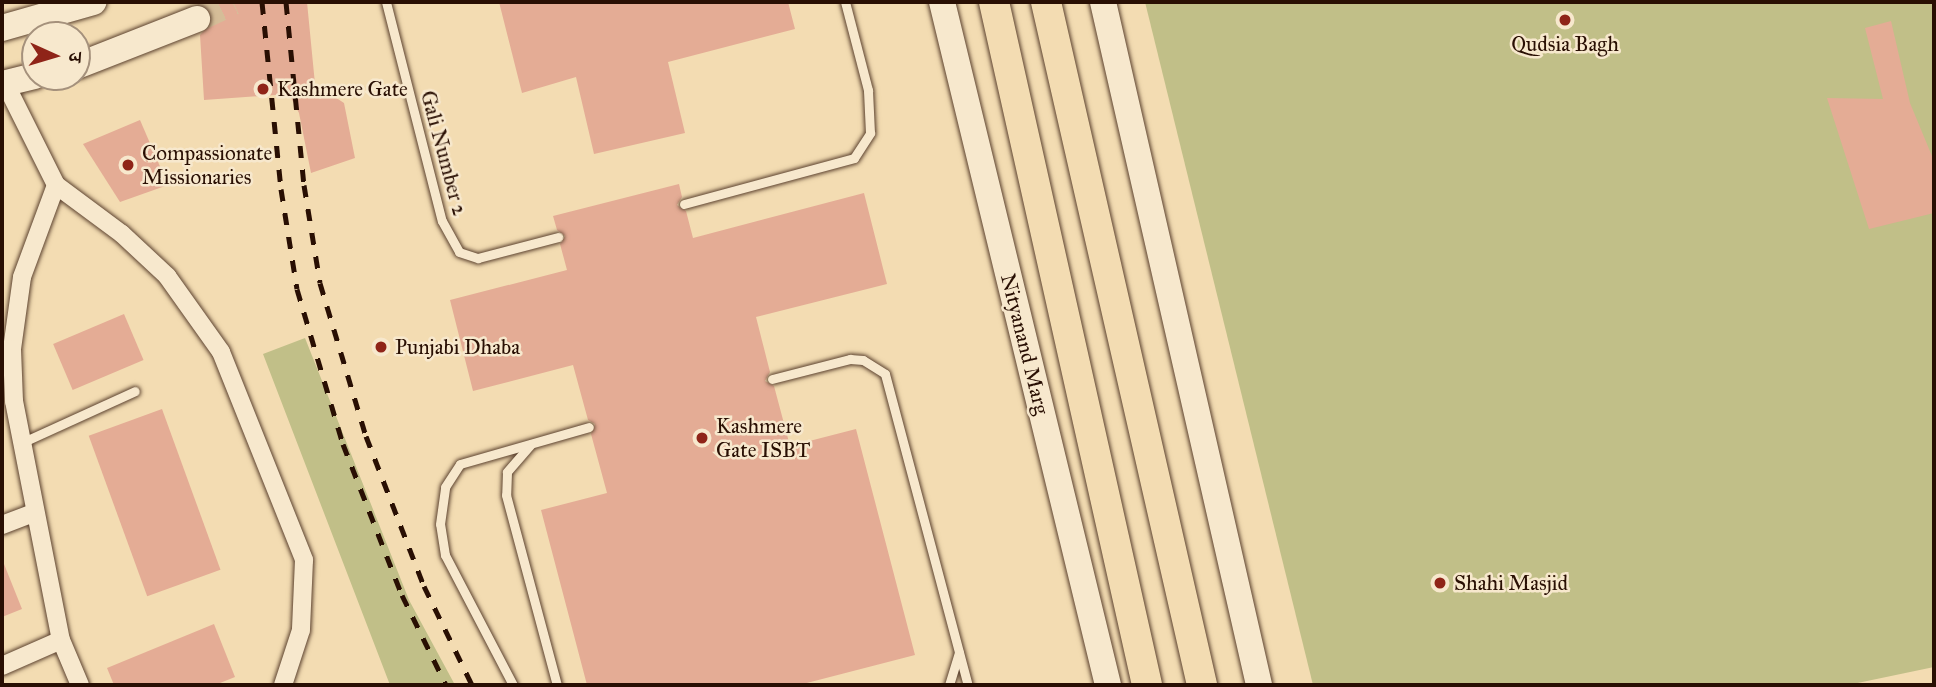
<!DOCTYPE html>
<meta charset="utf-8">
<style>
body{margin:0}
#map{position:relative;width:1936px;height:687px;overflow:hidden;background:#f3dcb2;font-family:"IM FELL Great Primer","Noto Serif Devanagari",serif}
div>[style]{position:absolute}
.green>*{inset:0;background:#c1bf88}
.building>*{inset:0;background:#e4ac95;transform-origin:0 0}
.secondary-tunnel>*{height:26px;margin-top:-13px;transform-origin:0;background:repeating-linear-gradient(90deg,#d5bd98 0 26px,transparent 0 39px)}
.roads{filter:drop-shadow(0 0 2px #5c422f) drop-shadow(0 0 2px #5c422f)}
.service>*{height:9px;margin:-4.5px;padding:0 4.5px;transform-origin:4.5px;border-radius:4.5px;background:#f7e8cd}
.minor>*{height:18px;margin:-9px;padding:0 9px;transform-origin:9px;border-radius:9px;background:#f7e8cd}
.secondary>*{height:26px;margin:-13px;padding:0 13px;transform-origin:13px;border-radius:13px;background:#f7e8cd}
.trunk>*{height:30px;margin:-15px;padding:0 15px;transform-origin:15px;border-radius:15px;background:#f3dcb2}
.rail>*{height:5px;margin-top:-2.5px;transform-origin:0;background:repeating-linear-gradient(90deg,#290f03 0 12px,transparent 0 24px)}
.dots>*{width:19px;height:19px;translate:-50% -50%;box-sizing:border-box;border:4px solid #f7e8cd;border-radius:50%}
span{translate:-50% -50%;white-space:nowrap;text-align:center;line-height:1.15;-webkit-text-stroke:5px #f7e8cd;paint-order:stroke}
.poi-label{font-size:21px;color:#290f03}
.left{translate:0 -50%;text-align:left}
.street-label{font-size:21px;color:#290f03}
.frame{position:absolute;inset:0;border:4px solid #290f03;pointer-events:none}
.north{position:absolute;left:21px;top:21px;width:70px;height:70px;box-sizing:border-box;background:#f7e8cd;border:2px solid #a5917c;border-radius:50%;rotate:94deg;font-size:19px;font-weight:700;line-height:28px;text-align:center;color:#290f03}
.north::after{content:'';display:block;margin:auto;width:24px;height:32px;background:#8f2418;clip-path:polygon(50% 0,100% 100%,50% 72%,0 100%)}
</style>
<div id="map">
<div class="green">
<div style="clip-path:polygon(1145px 2px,1934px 2px,1934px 667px,1848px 685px,1313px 685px)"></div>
<div style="clip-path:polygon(305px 338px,409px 600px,455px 685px,390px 685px,263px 354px)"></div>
</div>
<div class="building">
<div style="clip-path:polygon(197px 2px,307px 2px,315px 84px,344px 103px,355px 158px,311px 173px,299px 113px,289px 94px,204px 100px,200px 35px,213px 21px,207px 7px)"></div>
<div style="clip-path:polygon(499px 2px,788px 2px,795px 29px,668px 62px,685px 133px,594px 154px,576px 77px,522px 93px)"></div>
<div style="clip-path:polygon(1891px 21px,1910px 103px,1934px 161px,1934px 213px,1869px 229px,1827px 98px,1883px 99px,1865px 28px)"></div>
<div style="clip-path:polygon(140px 120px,168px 185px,120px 202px,83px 144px)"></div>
<div style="clip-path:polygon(679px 184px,682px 197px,677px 205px,686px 211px,693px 238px,864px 193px,887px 284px,756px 317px,770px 372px,765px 381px,774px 386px,790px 446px,856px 429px,915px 655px,799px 685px,587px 685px,541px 510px,607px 493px,591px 434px,595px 424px,588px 420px,573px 365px,473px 391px,450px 300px,567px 270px,560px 244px,565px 236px,557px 230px,553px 216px)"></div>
<div style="left:124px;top:314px;width:50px;height:77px;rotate:67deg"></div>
<div style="left:162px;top:409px;width:171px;height:78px;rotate:70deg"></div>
<div style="clip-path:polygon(2px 559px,22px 609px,2px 617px)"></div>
<div style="clip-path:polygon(214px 624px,235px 677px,215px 685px,114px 685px,107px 668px)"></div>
</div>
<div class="secondary-tunnel">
<div style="left:197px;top:19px;width:40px;rotate:-25deg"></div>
</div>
<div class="roads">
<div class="service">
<div style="left:386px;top:2px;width:226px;rotate:75.7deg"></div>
<div style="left:442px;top:221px;width:35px;rotate:61deg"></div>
<div style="left:459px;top:252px;width:20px;rotate:18deg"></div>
<div style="left:478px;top:258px;width:83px;rotate:-14.7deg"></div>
<div style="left:684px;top:204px;width:176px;rotate:-15.1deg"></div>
<div style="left:854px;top:158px;width:30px;rotate:-57deg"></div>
<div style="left:870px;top:133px;width:43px;rotate:-92.7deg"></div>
<div style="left:868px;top:90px;width:91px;rotate:-104.6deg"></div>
<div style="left:772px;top:379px;width:81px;rotate:-14.4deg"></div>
<div style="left:850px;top:359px;width:13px;rotate:4deg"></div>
<div style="left:863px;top:360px;width:26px;rotate:32deg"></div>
<div style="left:885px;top:374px;width:322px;rotate:75.1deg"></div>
<div style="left:21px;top:443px;width:125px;rotate:-24.5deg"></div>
<div style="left:531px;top:444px;width:37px;rotate:131deg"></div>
<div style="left:507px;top:472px;width:23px;rotate:92deg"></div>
<div style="left:506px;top:495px;width:197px;rotate:75deg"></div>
<div style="left:513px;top:685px;width:147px;rotate:-117.6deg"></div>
<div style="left:445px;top:555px;width:31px;rotate:-99deg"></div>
<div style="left:440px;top:524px;width:37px;rotate:-82deg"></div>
<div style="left:445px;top:487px;width:27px;rotate:-57deg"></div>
<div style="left:460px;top:464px;width:134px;rotate:-16deg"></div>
<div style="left:949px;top:685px;width:34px;rotate:-73deg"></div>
</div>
<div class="minor">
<div style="left:5px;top:83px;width:114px;rotate:63.4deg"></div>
<div style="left:56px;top:185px;width:82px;rotate:36.6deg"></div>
<div style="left:122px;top:234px;width:62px;rotate:43deg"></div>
<div style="left:167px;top:276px;width:93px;rotate:54.6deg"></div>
<div style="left:221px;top:352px;width:224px;rotate:68.2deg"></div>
<div style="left:304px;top:560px;width:70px;rotate:92.5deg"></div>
<div style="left:301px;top:630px;width:58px;rotate:108.1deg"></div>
<div style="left:56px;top:185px;width:98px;rotate:110.3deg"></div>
<div style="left:22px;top:277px;width:73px;rotate:97.9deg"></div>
<div style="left:12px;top:349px;width:52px;rotate:87.8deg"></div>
<div style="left:14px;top:401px;width:244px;rotate:78.9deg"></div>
<div style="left:61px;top:640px;width:49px;rotate:67.1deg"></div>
<div style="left:2px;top:525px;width:34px;rotate:-21deg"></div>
<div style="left:2px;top:666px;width:64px;rotate:-23.8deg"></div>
</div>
<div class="secondary">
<div style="left:942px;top:2px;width:703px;rotate:76.34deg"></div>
<div style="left:1103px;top:2px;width:701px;rotate:77.13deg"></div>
<div style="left:2px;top:28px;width:95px;rotate:-15.9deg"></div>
<div style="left:77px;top:66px;width:129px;rotate:-21.4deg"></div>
<div style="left:2px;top:84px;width:34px;rotate:-14deg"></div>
</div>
<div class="trunk">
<div style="left:994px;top:2px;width:700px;rotate:77.37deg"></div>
<div style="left:1046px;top:2px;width:701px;rotate:77.13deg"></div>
</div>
</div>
<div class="rail">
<div style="left:262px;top:2px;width:188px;rotate:84.2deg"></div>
<div style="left:281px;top:189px;width:101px;rotate:80.9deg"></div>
<div style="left:297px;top:289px;width:162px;rotate:73.5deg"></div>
<div style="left:343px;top:444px;width:162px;rotate:68.7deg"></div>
<div style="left:402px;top:595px;width:100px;rotate:63.9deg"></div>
<div style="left:286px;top:2px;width:184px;rotate:84.4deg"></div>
<div style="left:304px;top:185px;width:99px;rotate:80.7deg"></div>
<div style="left:320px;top:283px;width:160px;rotate:73.3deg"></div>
<div style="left:366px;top:436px;width:161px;rotate:68.9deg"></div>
<div style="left:424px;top:586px;width:110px;rotate:64.1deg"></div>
</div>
<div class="dots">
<div style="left:1565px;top:20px;background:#8f2418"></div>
<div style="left:263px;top:89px;background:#8f2418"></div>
<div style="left:128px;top:165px;background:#8f2418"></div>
<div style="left:381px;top:347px;background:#8f2418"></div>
<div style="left:702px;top:438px;background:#8f2418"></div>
<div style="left:1440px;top:583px;background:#8f2418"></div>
</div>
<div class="poi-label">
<span style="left:1565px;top:44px">Qudsia Bagh</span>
<span class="left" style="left:277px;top:89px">Kashmere Gate</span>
<span class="left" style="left:142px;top:165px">Compassionate<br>Missionaries</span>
<span class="left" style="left:395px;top:347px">Punjabi Dhaba</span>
<span class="left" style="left:716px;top:438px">Kashmere<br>Gate ISBT</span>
<span class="left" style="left:1454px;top:583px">Shahi Masjid</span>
</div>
<div class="street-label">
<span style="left:444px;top:153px;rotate:75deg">Gali Number 2</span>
<span style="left:1025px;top:344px;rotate:76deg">Nityanand Marg</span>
</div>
<div class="frame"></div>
<div class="north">उ</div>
</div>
